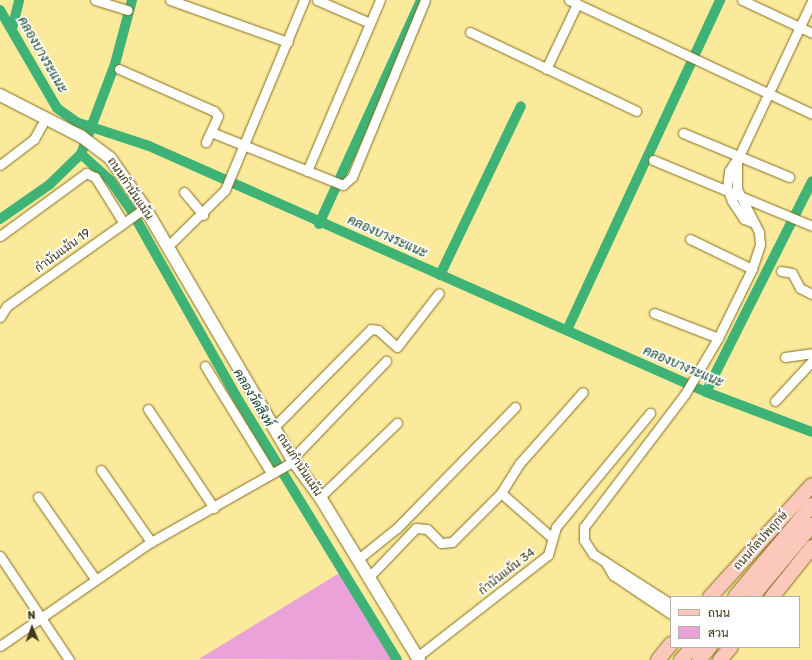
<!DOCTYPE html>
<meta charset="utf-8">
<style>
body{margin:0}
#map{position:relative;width:812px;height:660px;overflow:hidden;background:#fcea9c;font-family:Rubik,Sarabun,sans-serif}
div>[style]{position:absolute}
.green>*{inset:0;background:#eba2d8}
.canal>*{height:10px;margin:-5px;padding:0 5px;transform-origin:5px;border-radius:5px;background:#3fb376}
.roads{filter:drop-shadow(0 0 1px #806e1e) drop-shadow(0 0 1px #806e1e)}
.street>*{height:9px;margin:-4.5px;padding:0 4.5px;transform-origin:4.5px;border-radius:4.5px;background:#fff}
.secondary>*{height:12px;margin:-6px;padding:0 6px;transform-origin:6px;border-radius:6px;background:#fff}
.primary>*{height:14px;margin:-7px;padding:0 7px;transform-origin:7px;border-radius:7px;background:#fbc8bb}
span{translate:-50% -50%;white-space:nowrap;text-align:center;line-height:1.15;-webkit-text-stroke:3.5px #fff;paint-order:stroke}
.street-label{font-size:12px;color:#423b1b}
.water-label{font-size:13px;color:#103f26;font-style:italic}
.legend{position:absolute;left:670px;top:596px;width:130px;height:52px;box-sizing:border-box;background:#fff;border:1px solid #b3b1a4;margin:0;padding:5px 7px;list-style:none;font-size:12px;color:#423b1b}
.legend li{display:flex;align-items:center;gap:8px;height:20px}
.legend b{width:20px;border:1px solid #b3b1a4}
.north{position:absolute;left:12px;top:608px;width:40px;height:40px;-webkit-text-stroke:3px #fff;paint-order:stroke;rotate:358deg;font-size:11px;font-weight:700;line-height:16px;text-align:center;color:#423b1b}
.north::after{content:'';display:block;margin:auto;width:14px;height:18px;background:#423b1b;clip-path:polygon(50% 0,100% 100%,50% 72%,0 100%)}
</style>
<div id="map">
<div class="green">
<div style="clip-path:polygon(341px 572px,395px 660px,199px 659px)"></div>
</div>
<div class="canal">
<div style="left:0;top:10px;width:113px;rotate:59.8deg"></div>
<div style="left:57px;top:108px;width:24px;rotate:36deg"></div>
<div style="left:76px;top:122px;width:77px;rotate:18.2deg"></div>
<div style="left:149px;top:146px;width:609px;rotate:23.83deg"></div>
<div style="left:706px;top:392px;width:113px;rotate:20.7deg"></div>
<div style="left:12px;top:29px;width:30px;rotate:-76deg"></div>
<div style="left:81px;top:154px;width:39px;rotate:42deg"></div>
<div style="left:110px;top:180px;width:39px;rotate:55deg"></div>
<div style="left:132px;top:212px;width:217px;rotate:60.5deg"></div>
<div style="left:239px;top:401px;width:303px;rotate:58.6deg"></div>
<div style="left:0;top:219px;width:60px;rotate:-34.8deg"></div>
<div style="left:49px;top:185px;width:45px;rotate:-44.1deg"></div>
<div style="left:81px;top:154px;width:96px;rotate:-69.3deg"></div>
<div style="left:115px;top:64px;width:66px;rotate:-75.1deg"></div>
<div style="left:319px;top:224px;width:246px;rotate:-65.5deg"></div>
<div style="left:440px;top:275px;width:187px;rotate:-64.4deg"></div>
<div style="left:567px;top:330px;width:364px;rotate:-65.1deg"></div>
<div style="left:706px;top:392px;width:236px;rotate:-63.3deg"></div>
</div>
<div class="roads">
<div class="street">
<div style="left:95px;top:0;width:34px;rotate:17deg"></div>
<div style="left:170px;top:0;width:125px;rotate:19.6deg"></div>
<div style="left:317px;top:0;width:58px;rotate:23.5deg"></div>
<div style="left:569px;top:0;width:268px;rotate:25.1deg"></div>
<div style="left:742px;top:0;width:77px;rotate:25.2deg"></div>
<div style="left:470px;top:32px;width:184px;rotate:25.4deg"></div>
<div style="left:119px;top:69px;width:104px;rotate:23.9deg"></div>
<div style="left:214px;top:111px;width:6px;rotate:51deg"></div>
<div style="left:218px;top:116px;width:29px;rotate:115deg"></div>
<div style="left:546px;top:69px;width:72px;rotate:-64.5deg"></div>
<div style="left:577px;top:4px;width:4px;rotate:-117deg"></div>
<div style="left:211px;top:132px;width:142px;rotate:21.9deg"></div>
<div style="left:343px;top:185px;width:12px;rotate:-42deg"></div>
<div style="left:352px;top:177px;width:191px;rotate:-67.6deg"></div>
<div style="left:683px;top:133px;width:115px;rotate:22.5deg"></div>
<div style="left:653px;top:160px;width:172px;rotate:22.5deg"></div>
<div style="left:0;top:165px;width:43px;rotate:-37.4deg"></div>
<div style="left:34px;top:139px;width:25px;rotate:-61deg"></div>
<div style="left:307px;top:171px;width:186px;rotate:-66.9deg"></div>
<div style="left:184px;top:192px;width:30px;rotate:50deg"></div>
<div style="left:752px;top:222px;width:9px;rotate:-159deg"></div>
<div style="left:744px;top:219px;width:22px;rotate:-124deg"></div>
<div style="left:732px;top:201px;width:14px;rotate:-111deg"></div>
<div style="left:727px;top:188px;width:17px;rotate:-83deg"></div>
<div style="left:729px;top:171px;width:20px;rotate:-57deg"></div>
<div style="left:740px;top:154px;width:169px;rotate:-64.8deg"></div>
<div style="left:0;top:236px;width:107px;rotate:-36.2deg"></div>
<div style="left:86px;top:173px;width:10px;rotate:24deg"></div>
<div style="left:95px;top:177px;width:53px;rotate:58.1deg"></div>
<div style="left:690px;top:239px;width:69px;rotate:25.8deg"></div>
<div style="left:167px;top:247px;width:81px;rotate:-44.5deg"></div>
<div style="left:225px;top:190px;width:206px;rotate:-67.4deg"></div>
<div style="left:781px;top:271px;width:11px;rotate:10deg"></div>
<div style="left:792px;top:273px;width:17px;rotate:62deg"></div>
<div style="left:800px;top:288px;width:13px;rotate:27deg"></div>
<div style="left:654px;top:313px;width:69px;rotate:21.3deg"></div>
<div style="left:0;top:317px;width:13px;rotate:-58deg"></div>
<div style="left:7px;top:306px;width:169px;rotate:-35.4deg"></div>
<div style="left:785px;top:357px;width:27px;rotate:-8deg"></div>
<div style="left:205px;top:366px;width:126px;rotate:58.3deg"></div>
<div style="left:775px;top:401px;width:54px;rotate:-47.2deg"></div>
<div style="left:148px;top:409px;width:119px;rotate:56.3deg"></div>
<div style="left:274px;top:427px;width:138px;rotate:-45.3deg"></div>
<div style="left:371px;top:329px;width:7px;rotate:8deg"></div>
<div style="left:378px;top:330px;width:25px;rotate:42deg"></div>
<div style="left:397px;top:347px;width:68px;rotate:-52.1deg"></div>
<div style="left:292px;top:459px;width:136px;rotate:-46.2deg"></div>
<div style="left:101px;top:470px;width:88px;rotate:55.2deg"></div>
<div style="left:501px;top:493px;width:67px;rotate:41.3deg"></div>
<div style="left:38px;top:497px;width:101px;rotate:55.1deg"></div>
<div style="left:320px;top:497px;width:107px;rotate:-43.9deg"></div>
<div style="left:0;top:556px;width:125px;rotate:56.4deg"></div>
<div style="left:357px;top:560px;width:51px;rotate:-38.7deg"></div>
<div style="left:397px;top:528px;width:169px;rotate:-45.7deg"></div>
<div style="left:606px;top:563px;width:14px;rotate:60deg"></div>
<div style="left:613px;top:575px;width:70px;rotate:33.9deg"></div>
<div style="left:368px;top:578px;width:69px;rotate:-46.2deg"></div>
<div style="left:416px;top:528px;width:11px;rotate:5deg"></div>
<div style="left:427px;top:529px;width:20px;rotate:45deg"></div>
<div style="left:441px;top:543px;width:11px;rotate:-5deg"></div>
<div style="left:452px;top:542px;width:69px;rotate:-45deg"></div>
<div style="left:501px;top:493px;width:34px;rotate:-58deg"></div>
<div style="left:519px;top:464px;width:96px;rotate:-48.4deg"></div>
<div style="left:671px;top:604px;width:93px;rotate:-147.3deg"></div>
<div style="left:593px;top:554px;width:17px;rotate:-123deg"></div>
<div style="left:584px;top:540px;width:13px;rotate:-90deg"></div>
<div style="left:584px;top:527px;width:167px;rotate:-52.8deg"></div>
<div style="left:685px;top:394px;width:65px;rotate:-59.5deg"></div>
<div style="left:718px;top:338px;width:77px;rotate:-63.8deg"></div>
<div style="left:752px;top:269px;width:26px;rotate:-72deg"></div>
<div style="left:760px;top:244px;width:12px;rotate:-95deg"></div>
<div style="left:759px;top:232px;width:48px;rotate:-117.1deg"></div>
<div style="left:737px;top:189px;width:29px;rotate:-90deg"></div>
<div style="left:0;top:646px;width:183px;rotate:-34.6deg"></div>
<div style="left:151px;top:542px;width:164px;rotate:-29.5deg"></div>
<div style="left:417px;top:657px;width:166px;rotate:-37.9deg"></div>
<div style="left:548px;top:555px;width:29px;rotate:-74deg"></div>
<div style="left:556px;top:527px;width:148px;rotate:-50.5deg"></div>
</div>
<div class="secondary">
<div style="left:0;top:95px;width:92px;rotate:27.1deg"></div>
<div style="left:82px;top:137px;width:35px;rotate:37deg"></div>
<div style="left:110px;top:158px;width:61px;rotate:55deg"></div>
<div style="left:145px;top:208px;width:291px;rotate:59.6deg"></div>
<div style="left:292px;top:459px;width:47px;rotate:53.6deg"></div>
<div style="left:320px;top:497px;width:191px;rotate:58.7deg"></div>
</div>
<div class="primary">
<div style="left:710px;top:597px;width:151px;rotate:-47.7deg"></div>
<div style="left:735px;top:597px;width:120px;rotate:-50.1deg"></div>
<div style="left:752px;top:597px;width:94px;rotate:-50.2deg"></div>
<div style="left:772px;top:597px;width:64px;rotate:-51.3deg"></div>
<div style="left:658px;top:660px;width:21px;rotate:-51deg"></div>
<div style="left:681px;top:660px;width:18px;rotate:-47deg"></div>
<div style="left:699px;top:660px;width:17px;rotate:-50deg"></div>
<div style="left:720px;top:660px;width:17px;rotate:-50deg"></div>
</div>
</div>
<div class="street-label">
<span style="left:130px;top:189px;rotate:56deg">ถนนกำนันแม้น</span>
<span style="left:63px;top:251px;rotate:-36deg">กำนันแม้น 19</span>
<span style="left:299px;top:465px;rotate:57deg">ถนนกำนันแม้น</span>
<span style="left:761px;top:541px;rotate:-48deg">ถนนกัลปพฤกษ์</span>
<span style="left:507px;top:572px;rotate:-38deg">กำนันแม้น 34</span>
</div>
<div class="water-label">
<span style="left:42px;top:55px;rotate:60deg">คลองบางระแนะ</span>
<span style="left:387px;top:237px;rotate:24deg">คลองบางระแนะ</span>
<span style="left:683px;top:367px;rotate:23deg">คลองบางระแนะ</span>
<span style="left:253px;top:398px;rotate:59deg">คลองวัดสิงห์</span>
</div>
<ul class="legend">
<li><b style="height:5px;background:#fbc8bb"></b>ถนน</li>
<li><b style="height:11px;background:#eba2d8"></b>สวน</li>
</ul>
<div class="north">N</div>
</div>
